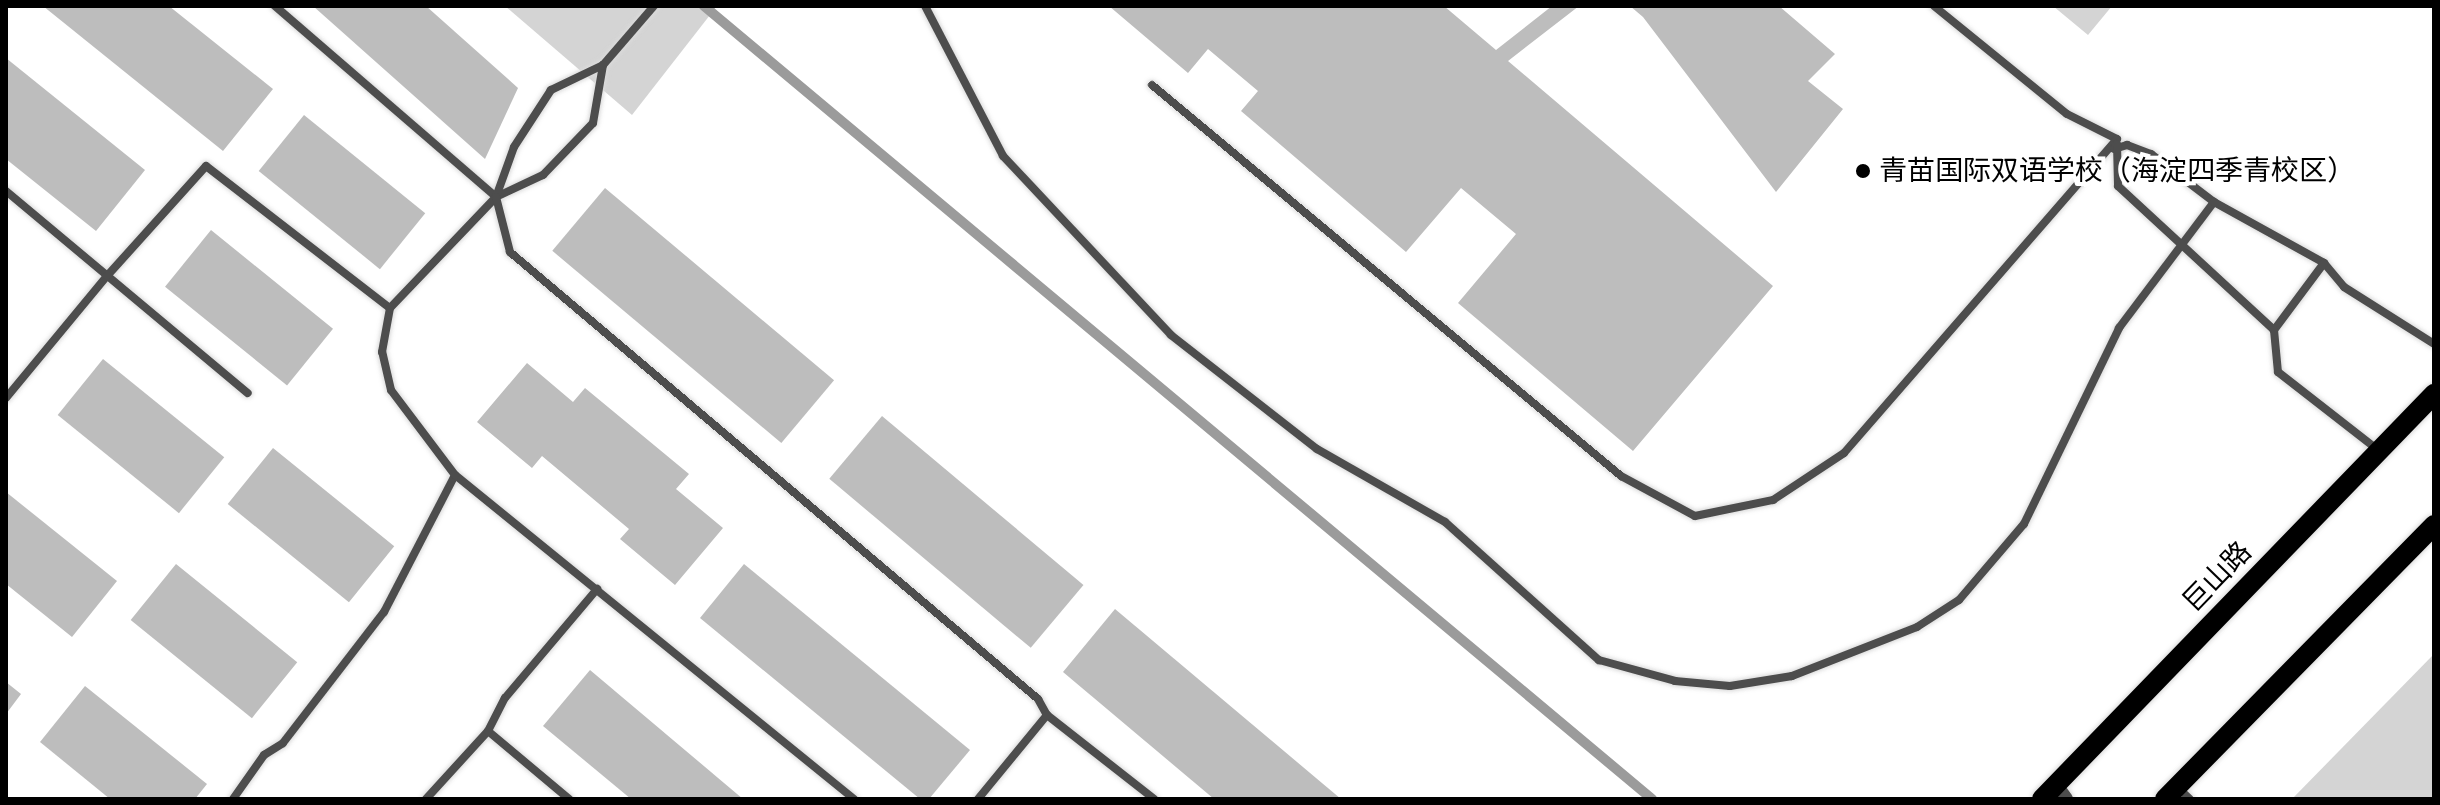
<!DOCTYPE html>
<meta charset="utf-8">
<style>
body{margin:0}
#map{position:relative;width:2440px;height:805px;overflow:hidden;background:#fff;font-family:"Fira Sans Condensed","Noto Sans SC",sans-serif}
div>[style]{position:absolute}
.green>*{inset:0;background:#d4d4d4}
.stream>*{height:10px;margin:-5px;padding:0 5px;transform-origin:5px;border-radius:5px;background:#9b9b9b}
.building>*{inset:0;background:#bdbdbd;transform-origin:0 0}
.roads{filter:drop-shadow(0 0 2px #dbdbdb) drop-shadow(0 0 2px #dbdbdb)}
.minor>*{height:8px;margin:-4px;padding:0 4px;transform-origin:4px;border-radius:4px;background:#4d4d4d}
.tertiary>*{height:14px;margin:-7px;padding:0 7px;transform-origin:7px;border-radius:7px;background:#4d4d4d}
.primary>*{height:20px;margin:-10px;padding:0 10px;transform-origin:10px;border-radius:10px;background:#000}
.dots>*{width:22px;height:22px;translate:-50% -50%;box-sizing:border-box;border:4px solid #fff;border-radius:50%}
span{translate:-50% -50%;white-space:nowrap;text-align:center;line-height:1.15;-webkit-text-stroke:8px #fff;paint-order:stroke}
.poi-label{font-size:28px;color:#000}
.left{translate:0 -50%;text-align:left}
.street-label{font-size:28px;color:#000}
.frame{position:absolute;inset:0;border:8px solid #000;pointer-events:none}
</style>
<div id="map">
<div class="green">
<div style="clip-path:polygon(505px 6px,717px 6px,632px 115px)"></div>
<div style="clip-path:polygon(2053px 6px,2112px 6px,2088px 35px)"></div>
<div style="clip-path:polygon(2434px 654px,2434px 799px,2292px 799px)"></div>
</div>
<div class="stream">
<div style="left:704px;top:6px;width:1236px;rotate:39.91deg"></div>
</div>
<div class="building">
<div style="clip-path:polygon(43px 6px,169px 6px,273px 89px,223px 151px)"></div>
<div style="clip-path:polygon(313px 6px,426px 6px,518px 88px,485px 159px)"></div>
<div style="clip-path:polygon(1109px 6px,1444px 6px,1496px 50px,1552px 6px,1579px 6px,1508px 61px,1773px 286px,1633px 451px,1458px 303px,1516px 234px,1461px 188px,1406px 252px,1241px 111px,1258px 91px,1208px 49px,1188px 73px)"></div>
<div style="clip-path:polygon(1630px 6px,1779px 6px,1835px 54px,1808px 81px,1843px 109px,1776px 192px,1643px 17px)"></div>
<div style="clip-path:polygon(6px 58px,145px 170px,96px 231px,6px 159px)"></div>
<div style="left:304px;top:115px;width:156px;height:72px;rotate:39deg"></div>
<div style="left:605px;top:188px;width:299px;height:82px;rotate:40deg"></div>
<div style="left:211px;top:230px;width:157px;height:73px;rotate:39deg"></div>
<div style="left:103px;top:359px;width:156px;height:72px;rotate:39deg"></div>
<div style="clip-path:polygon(527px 363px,573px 402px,585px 388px,689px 474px,676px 489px,723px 528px,675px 585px,620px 539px,629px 529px,542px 456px,532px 468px,477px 422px)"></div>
<div style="left:882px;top:416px;width:263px;height:82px;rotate:40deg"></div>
<div style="left:273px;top:448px;width:156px;height:72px;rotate:39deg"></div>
<div style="clip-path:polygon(6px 492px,117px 581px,72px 637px,6px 584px)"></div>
<div style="left:176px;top:564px;width:156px;height:72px;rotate:39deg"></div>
<div style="clip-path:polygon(744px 564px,970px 750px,929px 799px,920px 799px,700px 618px)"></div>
<div style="clip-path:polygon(1115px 609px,1341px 799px,1214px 799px,1063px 672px)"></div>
<div style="clip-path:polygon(590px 670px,743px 799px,631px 799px,543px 726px)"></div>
<div style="clip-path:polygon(6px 682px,21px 694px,6px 714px)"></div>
<div style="clip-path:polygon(85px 686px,207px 784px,195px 799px,110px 799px,40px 742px)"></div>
</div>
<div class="roads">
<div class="minor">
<div style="left:275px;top:6px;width:292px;rotate:40.8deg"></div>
<div style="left:925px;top:6px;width:169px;rotate:62.5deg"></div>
<div style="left:1003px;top:156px;width:245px;rotate:46.8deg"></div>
<div style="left:1171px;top:335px;width:185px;rotate:38deg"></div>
<div style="left:1317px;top:449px;width:147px;rotate:29.7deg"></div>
<div style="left:1445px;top:522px;width:207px;rotate:41.9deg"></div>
<div style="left:1599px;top:660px;width:79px;rotate:15.4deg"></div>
<div style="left:1675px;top:681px;width:55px;rotate:5.2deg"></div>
<div style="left:1730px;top:686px;width:63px;rotate:-9.2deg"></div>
<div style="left:1792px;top:676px;width:134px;rotate:-21.4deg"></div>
<div style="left:1917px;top:627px;width:50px;rotate:-32.7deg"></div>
<div style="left:1959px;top:600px;width:100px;rotate:-49.5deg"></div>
<div style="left:2024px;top:524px;width:218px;rotate:-64.1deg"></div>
<div style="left:2119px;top:328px;width:158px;rotate:-53deg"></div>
<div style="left:1934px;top:6px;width:171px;rotate:39.1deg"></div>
<div style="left:2067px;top:114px;width:56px;rotate:26.6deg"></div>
<div style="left:603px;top:65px;width:78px;rotate:-49.2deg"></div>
<div style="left:1152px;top:85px;width:611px;rotate:39.82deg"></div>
<div style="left:1621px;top:476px;width:84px;rotate:28.4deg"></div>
<div style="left:1695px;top:516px;width:80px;rotate:-11.6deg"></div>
<div style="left:1773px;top:500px;width:85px;rotate:-33.5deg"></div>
<div style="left:1844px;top:453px;width:416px;rotate:-49deg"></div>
<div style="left:2116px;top:144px;width:5px;rotate:112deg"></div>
<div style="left:2114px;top:149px;width:14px;rotate:-17deg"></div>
<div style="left:2127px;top:145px;width:26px;rotate:21deg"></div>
<div style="left:2151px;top:154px;width:79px;rotate:37.3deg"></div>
<div style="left:2214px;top:202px;width:126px;rotate:29deg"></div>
<div style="left:2324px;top:263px;width:31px;rotate:50deg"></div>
<div style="left:2344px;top:287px;width:107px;rotate:32.3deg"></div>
<div style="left:2117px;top:144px;width:42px;rotate:88.6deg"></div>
<div style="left:2118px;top:186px;width:212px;rotate:42.7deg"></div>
<div style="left:6px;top:191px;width:315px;rotate:39.9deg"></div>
<div style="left:2324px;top:263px;width:84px;rotate:126.7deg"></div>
<div style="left:2274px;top:330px;width:42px;rotate:84.6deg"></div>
<div style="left:2278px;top:372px;width:125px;rotate:37.9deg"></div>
<div style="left:6px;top:398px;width:158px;rotate:-50.4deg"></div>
<div style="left:107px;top:276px;width:148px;rotate:-48deg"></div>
<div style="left:206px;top:166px;width:232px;rotate:37.7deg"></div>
<div style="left:488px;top:731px;width:106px;rotate:40deg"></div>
<div style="left:2178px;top:788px;width:16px;rotate:43deg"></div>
<div style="left:233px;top:799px;width:54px;rotate:-54.8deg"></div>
<div style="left:264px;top:755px;width:22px;rotate:-32deg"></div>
<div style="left:283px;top:743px;width:165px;rotate:-52.4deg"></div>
<div style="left:384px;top:612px;width:154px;rotate:-62.6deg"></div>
<div style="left:426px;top:799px;width:92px;rotate:-47.6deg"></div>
<div style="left:488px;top:731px;width:37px;rotate:-63deg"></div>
<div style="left:505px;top:698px;width:143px;rotate:-49.8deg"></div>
<div style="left:854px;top:799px;width:514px;rotate:-140.92deg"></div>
<div style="left:455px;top:475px;width:106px;rotate:-127deg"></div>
<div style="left:391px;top:390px;width:39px;rotate:-103deg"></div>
<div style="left:382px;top:352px;width:45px;rotate:-79.7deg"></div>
<div style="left:390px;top:308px;width:153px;rotate:-46.3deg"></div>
<div style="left:496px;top:197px;width:52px;rotate:-25.1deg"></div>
<div style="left:543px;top:175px;width:72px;rotate:-46.1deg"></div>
<div style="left:593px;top:123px;width:59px;rotate:-80.2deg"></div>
<div style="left:603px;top:65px;width:58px;rotate:154.3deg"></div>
<div style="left:551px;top:90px;width:68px;rotate:123deg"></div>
<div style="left:514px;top:147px;width:53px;rotate:109.8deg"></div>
<div style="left:496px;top:197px;width:57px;rotate:75.7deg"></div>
<div style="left:510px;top:252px;width:692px;rotate:40.25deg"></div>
<div style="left:1038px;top:699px;width:18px;rotate:61deg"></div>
<div style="left:1047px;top:715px;width:136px;rotate:38.1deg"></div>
<div style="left:978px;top:799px;width:109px;rotate:-50.6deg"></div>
</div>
<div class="tertiary">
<div style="left:2056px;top:785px;width:17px;rotate:54deg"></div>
</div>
<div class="primary">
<div style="left:2042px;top:799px;width:564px;rotate:-45.93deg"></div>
<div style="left:2165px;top:799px;width:384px;rotate:-45.5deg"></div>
</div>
</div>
<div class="dots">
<div style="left:1863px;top:171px;background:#000"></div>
</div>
<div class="poi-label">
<span class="left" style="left:1879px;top:171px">青苗国际双语学校（海淀四季青校区）</span>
</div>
<div class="street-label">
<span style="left:2217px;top:577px;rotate:-46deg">巨山路</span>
</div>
<div class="frame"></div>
</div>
